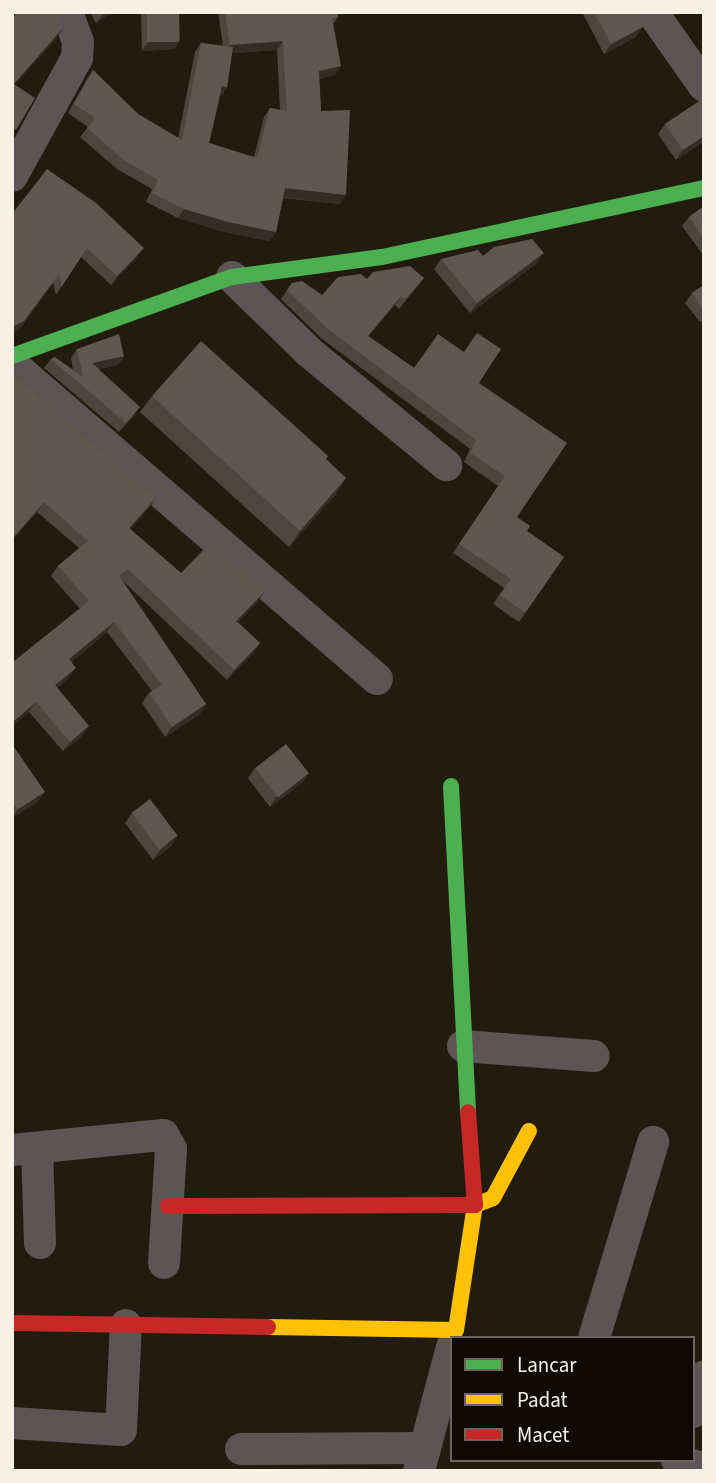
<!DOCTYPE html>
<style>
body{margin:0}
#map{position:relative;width:716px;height:1483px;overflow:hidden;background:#221c0e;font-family:"Source Sans 3",sans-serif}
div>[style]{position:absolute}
.street>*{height:32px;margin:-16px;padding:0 16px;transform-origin:16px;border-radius:16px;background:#5c5455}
.fast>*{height:16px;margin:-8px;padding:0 8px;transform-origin:8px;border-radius:8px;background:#4caf50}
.slow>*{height:16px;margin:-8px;padding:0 8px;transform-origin:8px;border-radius:8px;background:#ffc107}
.jam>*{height:16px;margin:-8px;padding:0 8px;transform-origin:8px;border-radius:8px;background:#c62828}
.wall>*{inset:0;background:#4e463d}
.shaded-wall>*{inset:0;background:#352d23}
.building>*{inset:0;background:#60584f;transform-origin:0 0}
span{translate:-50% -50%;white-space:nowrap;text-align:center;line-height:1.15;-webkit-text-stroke:5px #0e0902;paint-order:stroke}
.frame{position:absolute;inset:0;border:14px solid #f8f0e2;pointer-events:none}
.legend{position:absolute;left:450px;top:1336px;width:245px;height:126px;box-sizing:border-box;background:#0e0902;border:2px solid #6c655c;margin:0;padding:9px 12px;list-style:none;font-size:21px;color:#f8f0e2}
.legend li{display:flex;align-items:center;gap:14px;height:35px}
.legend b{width:35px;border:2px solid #6c655c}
</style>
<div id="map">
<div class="street">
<div style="left:652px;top:12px;width:90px;rotate:54.9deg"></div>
<div style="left:12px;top:176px;width:135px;rotate:-61.2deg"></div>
<div style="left:77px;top:58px;width:16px;rotate:-86deg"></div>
<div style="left:78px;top:42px;width:32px;rotate:-110deg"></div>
<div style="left:232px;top:277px;width:107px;rotate:44.2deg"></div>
<div style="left:309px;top:352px;width:178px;rotate:39.5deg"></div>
<div style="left:12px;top:364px;width:482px;rotate:40.8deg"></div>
<div style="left:463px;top:1046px;width:131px;rotate:4.4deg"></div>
<div style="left:37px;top:1148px;width:95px;rotate:88.2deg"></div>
<div style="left:12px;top:1150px;width:152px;rotate:-5.7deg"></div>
<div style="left:163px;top:1135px;width:16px;rotate:60deg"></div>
<div style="left:171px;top:1149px;width:114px;rotate:93.5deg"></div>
<div style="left:594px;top:1338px;width:205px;rotate:-73.2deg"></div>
<div style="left:693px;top:1412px;width:37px;rotate:-73deg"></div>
<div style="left:12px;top:1423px;width:109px;rotate:3.7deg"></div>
<div style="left:121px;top:1430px;width:105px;rotate:-87.3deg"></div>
<div style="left:241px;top:1449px;width:184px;rotate:-0.3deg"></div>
<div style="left:677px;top:1460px;width:28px;rotate:18deg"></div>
<div style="left:419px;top:1471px;width:128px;rotate:-75.1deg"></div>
</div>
<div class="fast">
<div style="left:12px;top:356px;width:234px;rotate:-19.8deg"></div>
<div style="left:232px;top:277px;width:151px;rotate:-7.6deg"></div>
<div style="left:382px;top:257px;width:329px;rotate:-12.1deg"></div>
<div style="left:451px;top:786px;width:326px;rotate:87deg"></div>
</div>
<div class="slow">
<div style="left:268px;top:1327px;width:188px;rotate:0.9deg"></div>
<div style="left:456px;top:1330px;width:126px;rotate:-81.4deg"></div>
<div style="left:475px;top:1205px;width:19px;rotate:-21deg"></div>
<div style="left:493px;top:1198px;width:76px;rotate:-61.8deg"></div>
</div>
<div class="jam">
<div style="left:168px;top:1206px;width:307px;rotate:-0.2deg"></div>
<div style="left:475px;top:1205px;width:93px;rotate:-94.3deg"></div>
<div style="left:12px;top:1323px;width:256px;rotate:0.9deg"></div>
</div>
<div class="wall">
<div style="clip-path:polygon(90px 12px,112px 12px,96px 23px)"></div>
<div style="clip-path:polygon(141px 12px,179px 12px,180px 40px,174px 49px,142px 51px)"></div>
<div style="clip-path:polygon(evenodd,218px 12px,337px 12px,338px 17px,333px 24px,335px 75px,319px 79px,321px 111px,340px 204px,283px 198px,276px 232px,269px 241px,221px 231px,178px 218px,146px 202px,152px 189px,117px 169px,80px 137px,88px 127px,68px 113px,87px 79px,93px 70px,138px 114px,178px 138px,195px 52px,201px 43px,223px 46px,218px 12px,277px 50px,280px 110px,270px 108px,264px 117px,254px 157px,209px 143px,220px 96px,221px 96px,227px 87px,232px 53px,277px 50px)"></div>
<div style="clip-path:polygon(582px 12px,636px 12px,636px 37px,604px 54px)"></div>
<div style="clip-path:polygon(704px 98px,704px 141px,676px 160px,658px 134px,665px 124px)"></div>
<div style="clip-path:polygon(704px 206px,704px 256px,682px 226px,689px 217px)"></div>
<div style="clip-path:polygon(12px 214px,137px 257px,111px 285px,81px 257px,56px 295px,53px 283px,18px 331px)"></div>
<div style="clip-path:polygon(483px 256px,537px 263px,470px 313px,434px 269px,441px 259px)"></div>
<div style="clip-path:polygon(424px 278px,399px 309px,395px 305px,368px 336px,414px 368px,479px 383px,517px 517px,527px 531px,564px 557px,519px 622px,493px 604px,504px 588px,453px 553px,498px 486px,464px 462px,470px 449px,321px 338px,281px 299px,292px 283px,322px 295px)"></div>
<div style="clip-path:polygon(704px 285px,704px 320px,700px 322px,685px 303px,692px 293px)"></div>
<div style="clip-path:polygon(77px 349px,124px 356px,118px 365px,99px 369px,134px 416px,119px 432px,44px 368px,51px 359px,73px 370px,71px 358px)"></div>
<div style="clip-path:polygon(12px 373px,156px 498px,149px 508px,130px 529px,181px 573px,265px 591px,258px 601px,238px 622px,260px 643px,253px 653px,227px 680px,122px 580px,206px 704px,200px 714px,165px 737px,142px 703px,149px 693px,152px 691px,107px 632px,71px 662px,69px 677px,57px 688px,82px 736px,63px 751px,29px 712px,13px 662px,80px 609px,51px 576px,58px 566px,79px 548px,37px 512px,12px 540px)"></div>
<div style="clip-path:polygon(152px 396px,326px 459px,346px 478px,335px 495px,289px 547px,140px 412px)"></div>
<div style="clip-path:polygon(12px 744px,38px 802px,12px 818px)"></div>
<div style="clip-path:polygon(255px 768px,309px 773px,302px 783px,270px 807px,248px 778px)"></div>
<div style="clip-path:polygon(132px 813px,171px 846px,153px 860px,125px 823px)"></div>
</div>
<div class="shaded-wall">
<div style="clip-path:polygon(104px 12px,112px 12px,96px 23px,103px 13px)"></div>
<div style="clip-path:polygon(643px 27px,636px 37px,604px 54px,611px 44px)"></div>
<div style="clip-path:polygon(63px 28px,57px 38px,12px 88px,12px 87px)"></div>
<div style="clip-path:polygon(180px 40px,174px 49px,142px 51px,148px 42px)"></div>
<div style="clip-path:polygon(283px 41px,277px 50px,224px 54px,230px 45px)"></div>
<div style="clip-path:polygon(341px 66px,335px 75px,312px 80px,319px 71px)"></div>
<div style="clip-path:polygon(222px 86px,227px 87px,221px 96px,216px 95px)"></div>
<div style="clip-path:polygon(704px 136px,704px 141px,676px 160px,683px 150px)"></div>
<div style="clip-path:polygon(285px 188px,346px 195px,340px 204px,279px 197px)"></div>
<div style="clip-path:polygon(184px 209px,276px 232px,269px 241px,221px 231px,178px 218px)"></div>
<div style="clip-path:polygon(144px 248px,137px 257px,111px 285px,117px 276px)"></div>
<div style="clip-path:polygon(544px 253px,537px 263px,470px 313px,477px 303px)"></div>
<div style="clip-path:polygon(53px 283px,18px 331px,12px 333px,12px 327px)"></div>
<div style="clip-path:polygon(401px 296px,395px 305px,361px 345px,368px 336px)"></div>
<div style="clip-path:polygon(124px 356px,118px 365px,86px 372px,92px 363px)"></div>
<div style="clip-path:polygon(140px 407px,134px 416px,119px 432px,126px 423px)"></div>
<div style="clip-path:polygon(346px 478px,335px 495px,289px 547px,300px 531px)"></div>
<div style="clip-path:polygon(156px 498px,149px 508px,122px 538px,129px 528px)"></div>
<div style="clip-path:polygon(44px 502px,37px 512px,12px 540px,12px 539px)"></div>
<div style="clip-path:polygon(265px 591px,258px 601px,230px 631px,236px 621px)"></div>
<div style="clip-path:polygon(114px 622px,107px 632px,63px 669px,69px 659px)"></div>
<div style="clip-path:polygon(260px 643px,253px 653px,227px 680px,234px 670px)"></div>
<div style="clip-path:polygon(76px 668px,69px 677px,48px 695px,55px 685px)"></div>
<div style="clip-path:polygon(36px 702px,29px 712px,12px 727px,12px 723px)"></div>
<div style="clip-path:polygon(206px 704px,200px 714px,165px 737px,172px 727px)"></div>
<div style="clip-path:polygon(89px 726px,82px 736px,63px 751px,70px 742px)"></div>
<div style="clip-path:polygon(309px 773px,302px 783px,270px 807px,276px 797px)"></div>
<div style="clip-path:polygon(45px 792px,38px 802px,12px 818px,18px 809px)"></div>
<div style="clip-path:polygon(178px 836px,171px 846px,153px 860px,160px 850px)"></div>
</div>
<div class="building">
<div style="clip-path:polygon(17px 12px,60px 12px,63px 28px,14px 84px,35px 98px,16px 130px,12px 128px,12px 14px,14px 16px)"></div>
<div style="left:147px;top:12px;width:32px;height:30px"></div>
<div style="clip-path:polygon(225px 12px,337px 12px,338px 17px,332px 18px,341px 66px,319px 71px,321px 111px,350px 110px,346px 195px,285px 188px,276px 232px,228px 222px,184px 209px,152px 193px,158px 180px,124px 160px,87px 128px,95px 118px,74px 104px,93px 70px,138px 114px,182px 140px,201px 43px,233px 47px,227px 87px,222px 86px,209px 143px,257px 158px,270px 108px,287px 111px,283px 41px,230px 45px)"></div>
<div style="clip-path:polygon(594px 12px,636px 12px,643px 27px,611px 44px)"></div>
<div style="clip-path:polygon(704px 98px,704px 136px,683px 150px,665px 124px)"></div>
<div style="clip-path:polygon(47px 169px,96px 203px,144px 248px,117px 276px,87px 248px,62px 286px,59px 274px,24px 321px,12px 327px,12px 214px)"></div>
<div style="clip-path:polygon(704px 206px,704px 238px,689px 217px)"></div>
<div style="clip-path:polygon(532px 239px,544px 253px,477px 303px,441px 259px,478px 250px,483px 256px,494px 247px)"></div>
<div style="clip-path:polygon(410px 266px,424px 278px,405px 299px,401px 296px,368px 336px,414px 368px,438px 334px,464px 352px,477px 333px,501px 349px,479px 383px,567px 443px,517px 517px,530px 526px,527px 531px,564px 557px,525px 613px,500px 595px,511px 579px,459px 544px,505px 476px,470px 453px,476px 440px,328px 329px,287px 290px,292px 283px,302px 281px,322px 295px,338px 277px,361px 274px,367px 279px,373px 272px)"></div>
<div style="clip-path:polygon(704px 285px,704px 310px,692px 293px)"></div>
<div style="clip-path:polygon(119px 334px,124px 356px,92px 363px,140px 407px,126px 423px,51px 359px,55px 357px,83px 377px,77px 349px)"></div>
<div style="clip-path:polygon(201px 341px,328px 456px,326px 459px,346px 478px,300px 531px,152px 396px)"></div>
<div style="clip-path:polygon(12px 373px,156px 498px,129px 528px,181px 573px,210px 543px,265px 591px,236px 621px,260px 643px,234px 670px,128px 569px,119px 576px,206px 704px,172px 727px,149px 693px,162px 685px,114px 622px,69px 659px,76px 668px,55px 685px,89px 726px,70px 742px,36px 702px,12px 723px,12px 661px,13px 662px,89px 601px,58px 566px,88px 541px,44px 502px,12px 539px)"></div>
<div style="clip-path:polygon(12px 744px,45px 792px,18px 809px,12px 801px)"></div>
<div style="left:286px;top:744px;width:37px;height:39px;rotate:52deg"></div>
<div style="left:150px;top:799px;width:46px;height:23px;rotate:53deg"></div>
</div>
<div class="frame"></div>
<ul class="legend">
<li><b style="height:9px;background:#4caf50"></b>Lancar</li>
<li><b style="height:9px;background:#ffc107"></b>Padat</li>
<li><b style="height:9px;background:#c62828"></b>Macet</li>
</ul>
</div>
